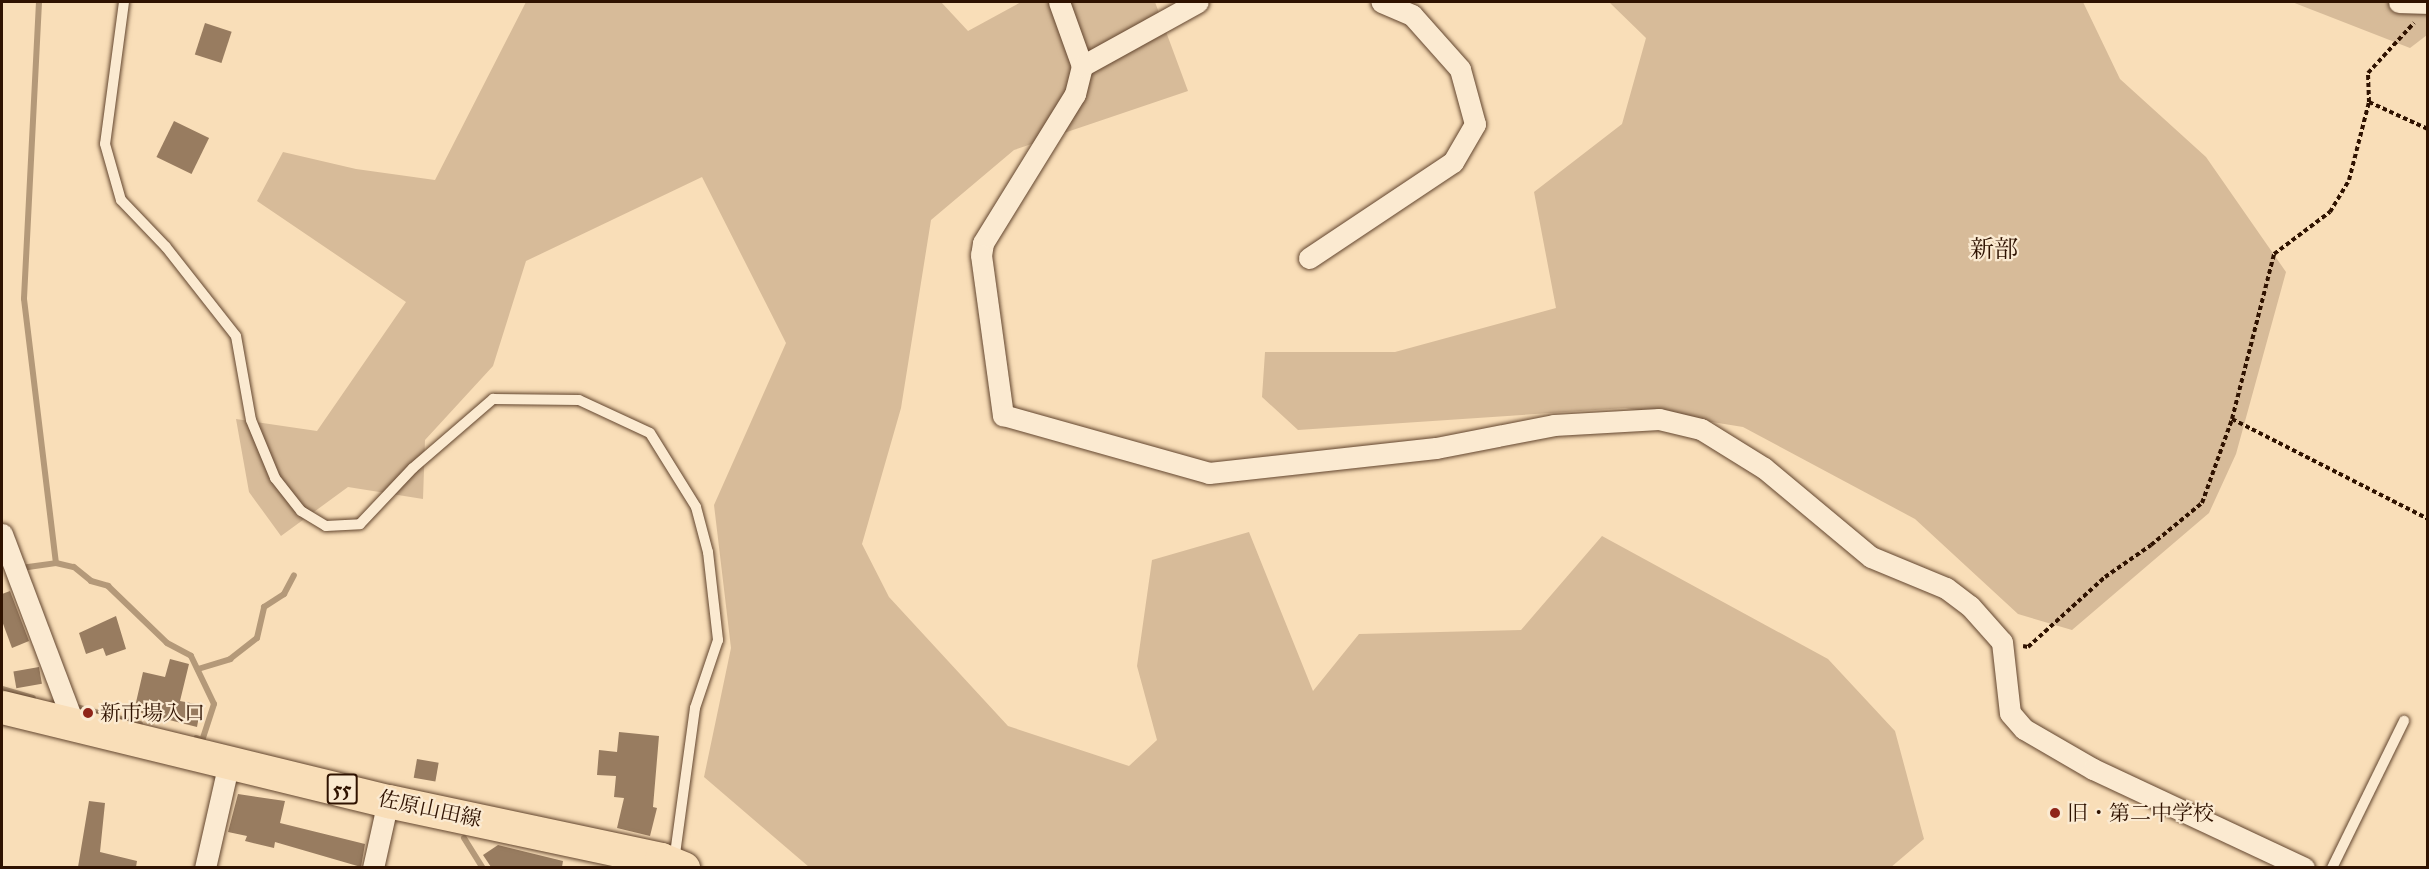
<!DOCTYPE html>
<meta charset="utf-8">
<style>
body{margin:0}
#map{position:relative;width:2429px;height:869px;overflow:hidden;background:#f9deb8;font-family:"IM FELL Great Primer","Noto Serif JP",serif}
div>[style]{position:absolute}
.green>*{inset:0;background:#d7bb99}
.stream>*{height:6px;margin:-3px;padding:0 3px;transform-origin:3px;border-radius:3px;background:#b49979}
.building>*{inset:0;background:#987c60;transform-origin:0 0}
.path>*{height:4px;margin-top:-2px;transform-origin:0;background:repeating-linear-gradient(90deg,#2f1200 0 4.5px,transparent 0 7.5px)}
.roads{filter:drop-shadow(0 0 2px #62452e) drop-shadow(0 0 2px #62452e)}
.service>*{height:10px;margin:-5px;padding:0 5px;transform-origin:5px;border-radius:5px;background:#fbead1}
.minor>*{height:21px;margin:-10.5px;padding:0 10.5px;transform-origin:10.5px;border-radius:10.5px;background:#fbead1}
.primary>*{height:33px;margin:-16.5px;padding:0 16.5px;transform-origin:16.5px;border-radius:16.5px;background:#f9deb8}
.dots>*{width:16px;height:16px;translate:-50% -50%;box-sizing:border-box;border:3px solid #fbead1;border-radius:50%}
span{translate:-50% -50%;white-space:nowrap;text-align:center;line-height:1.15;-webkit-text-stroke:4.5px #fbead1;paint-order:stroke}
.shield-label span{padding:2px 4px;background:#fbead1;border:2px solid;border-radius:4px;-webkit-text-stroke-width:0}
.shield-label{font-size:20px;color:#2f1200;font-weight:700}
.poi-label{font-size:21px;color:#2f1200}
.left{translate:0 -50%;text-align:left}
.street-label{font-size:21px;color:#2f1200}
.quarter-label{font-size:24px;color:#2f1200}
.frame{position:absolute;inset:0;border:3px solid #2f1200;pointer-events:none}
</style>
<div id="map">
<div class="green">
<div style="clip-path:polygon(526px 2px,941px 2px,968px 31px,1021px 2px,1155px 2px,1188px 91px,1014px 150px,931px 220px,901px 408px,862px 544px,889px 597px,1008px 726px,1129px 766px,1157px 740px,1137px 666px,1152px 560px,1249px 532px,1313px 691px,1359px 634px,1521px 630px,1602px 536px,1828px 659px,1895px 731px,1924px 839px,1890px 868px,809px 867px,704px 777px,731px 648px,714px 505px,786px 343px,702px 177px,526px 261px,493px 366px,425px 440px,423px 499px,348px 487px,281px 536px,249px 492px,236px 419px,317px 431px,406px 302px,257px 201px,283px 152px,356px 169px,435px 180px)"></div>
<div style="clip-path:polygon(1609px 2px,2083px 2px,2120px 79px,2206px 157px,2286px 272px,2236px 454px,2209px 513px,2072px 630px,2018px 614px,1915px 519px,1743px 427px,1625px 408px,1298px 430px,1262px 397px,1265px 352px,1395px 352px,1556px 308px,1534px 192px,1622px 124px,1646px 38px)"></div>
<div style="clip-path:polygon(2292px 2px,2427px 2px,2427px 35px,2410px 48px)"></div>
</div>
<div class="stream">
<div style="left:39px;top:2px;width:297px;rotate:92.9deg"></div>
<div style="left:24px;top:299px;width:266px;rotate:83.1deg"></div>
<div style="left:28px;top:567px;width:28px;rotate:-8deg"></div>
<div style="left:56px;top:563px;width:18px;rotate:13deg"></div>
<div style="left:74px;top:567px;width:22px;rotate:39deg"></div>
<div style="left:91px;top:581px;width:18px;rotate:16deg"></div>
<div style="left:108px;top:586px;width:82px;rotate:44deg"></div>
<div style="left:167px;top:643px;width:27px;rotate:28deg"></div>
<div style="left:191px;top:656px;width:53px;rotate:64.4deg"></div>
<div style="left:214px;top:704px;width:38px;rotate:108deg"></div>
<div style="left:202px;top:740px;width:6px;rotate:-162deg"></div>
<div style="left:198px;top:669px;width:34px;rotate:-17deg"></div>
<div style="left:230px;top:659px;width:34px;rotate:-38deg"></div>
<div style="left:257px;top:638px;width:32px;rotate:-77deg"></div>
<div style="left:264px;top:607px;width:24px;rotate:-33deg"></div>
<div style="left:284px;top:594px;width:21px;rotate:-62deg"></div>
<div style="left:2px;top:689px;width:32px;rotate:16deg"></div>
<div style="left:76px;top:707px;width:66px;rotate:14.9deg"></div>
<div style="left:464px;top:838px;width:36px;rotate:58deg"></div>
</div>
<div class="building">
<div style="left:205px;top:23px;width:28px;height:33px;rotate:18deg"></div>
<div style="left:174px;top:121px;width:39px;height:40px;rotate:26deg"></div>
<div style="clip-path:polygon(10px 591px,29px 641px,12px 648px,2px 621px,2px 594px)"></div>
<div style="clip-path:polygon(116px 616px,126px 649px,106px 656px,103px 648px,86px 654px,79px 633px)"></div>
<div style="clip-path:polygon(170px 659px,189px 664px,180px 701px,201px 705px,197px 727px,134px 711px,143px 672px,165px 677px)"></div>
<div style="left:39px;top:667px;width:17px;height:26px;rotate:80deg"></div>
<div style="clip-path:polygon(619px 732px,659px 736px,653px 807px,657px 808px,650px 836px,617px 828px,624px 798px,614px 797px,616px 776px,597px 775px,599px 750px,617px 752px)"></div>
<div style="left:417px;top:759px;width:22px;height:19px;rotate:10deg"></div>
<div style="clip-path:polygon(238px 794px,285px 801px,280px 823px,365px 844px,361px 867px,275px 842px,274px 848px,245px 841px,247px 836px,228px 832px)"></div>
<div style="clip-path:polygon(89px 801px,105px 803px,100px 852px,137px 861px,136px 867px,78px 867px)"></div>
<div style="clip-path:polygon(498px 845px,563px 861px,562px 867px,491px 867px,483px 855px)"></div>
</div>
<div class="path">
<div style="left:2369px;top:102px;width:65px;rotate:24.6deg"></div>
<div style="left:2232px;top:419px;width:220px;rotate:27deg"></div>
<div style="left:2023px;top:646px;width:5px;rotate:11deg"></div>
<div style="left:2028px;top:647px;width:104px;rotate:-42.3deg"></div>
<div style="left:2105px;top:577px;width:56px;rotate:-34.8deg"></div>
<div style="left:2151px;top:545px;width:66px;rotate:-39.5deg"></div>
<div style="left:2202px;top:503px;width:89px;rotate:-70.3deg"></div>
<div style="left:2232px;top:419px;width:170px;rotate:-75.7deg"></div>
<div style="left:2274px;top:254px;width:70px;rotate:-36.9deg"></div>
<div style="left:2330px;top:212px;width:37px;rotate:-59deg"></div>
<div style="left:2349px;top:180px;width:81px;rotate:-75.6deg"></div>
<div style="left:2369px;top:102px;width:29px;rotate:-92deg"></div>
<div style="left:2368px;top:73px;width:68px;rotate:-47.4deg"></div>
</div>
<div class="roads">
<div class="service">
<div style="left:124px;top:2px;width:143px;rotate:97.6deg"></div>
<div style="left:105px;top:144px;width:58px;rotate:74.1deg"></div>
<div style="left:121px;top:200px;width:65px;rotate:46.2deg"></div>
<div style="left:166px;top:247px;width:113px;rotate:51.8deg"></div>
<div style="left:236px;top:336px;width:85px;rotate:79.9deg"></div>
<div style="left:251px;top:420px;width:63px;rotate:67.5deg"></div>
<div style="left:275px;top:478px;width:42px;rotate:51.8deg"></div>
<div style="left:301px;top:511px;width:29px;rotate:31deg"></div>
<div style="left:326px;top:526px;width:34px;rotate:-3deg"></div>
<div style="left:360px;top:524px;width:77px;rotate:-46.6deg"></div>
<div style="left:413px;top:468px;width:106px;rotate:-40.8deg"></div>
<div style="left:493px;top:399px;width:86px;rotate:0.7deg"></div>
<div style="left:579px;top:400px;width:78px;rotate:24.9deg"></div>
<div style="left:650px;top:433px;width:87px;rotate:58.1deg"></div>
<div style="left:696px;top:507px;width:47px;rotate:75.1deg"></div>
<div style="left:708px;top:552px;width:89px;rotate:83.5deg"></div>
<div style="left:718px;top:640px;width:72px;rotate:108.7deg"></div>
<div style="left:695px;top:708px;width:154px;rotate:97.8deg"></div>
<div style="left:2332px;top:868px;width:164px;rotate:-63.9deg"></div>
</div>
<div class="minor">
<div style="left:1059px;top:2px;width:68px;rotate:70.2deg"></div>
<div style="left:1082px;top:66px;width:29px;rotate:104deg"></div>
<div style="left:1075px;top:94px;width:175px;rotate:121.7deg"></div>
<div style="left:983px;top:243px;width:12px;rotate:99deg"></div>
<div style="left:981px;top:255px;width:162px;rotate:82.2deg"></div>
<div style="left:1003px;top:415px;width:214px;rotate:15.7deg"></div>
<div style="left:1209px;top:473px;width:228px;rotate:-6.3deg"></div>
<div style="left:1436px;top:448px;width:120px;rotate:-11deg"></div>
<div style="left:1554px;top:425px;width:105px;rotate:-3.3deg"></div>
<div style="left:1659px;top:419px;width:43px;rotate:13.4deg"></div>
<div style="left:1701px;top:429px;width:74px;rotate:31.8deg"></div>
<div style="left:1764px;top:468px;width:139px;rotate:39.8deg"></div>
<div style="left:1871px;top:557px;width:81px;rotate:22.5deg"></div>
<div style="left:1946px;top:588px;width:30px;rotate:37deg"></div>
<div style="left:1970px;top:606px;width:48px;rotate:48.4deg"></div>
<div style="left:2002px;top:642px;width:71px;rotate:83.6deg"></div>
<div style="left:2010px;top:713px;width:21px;rotate:49deg"></div>
<div style="left:2024px;top:729px;width:80px;rotate:30.1deg"></div>
<div style="left:2093px;top:769px;width:233px;rotate:25.1deg"></div>
<div style="left:2399px;top:2px;width:29px;rotate:2deg"></div>
<div style="left:1082px;top:66px;width:132px;rotate:-28.9deg"></div>
<div style="left:1309px;top:258px;width:173px;rotate:-33.7deg"></div>
<div style="left:1453px;top:162px;width:44px;rotate:-59.9deg"></div>
<div style="left:1475px;top:124px;width:57px;rotate:-105.3deg"></div>
<div style="left:1460px;top:69px;width:72px;rotate:-131.6deg"></div>
<div style="left:1412px;top:15px;width:33px;rotate:-157deg"></div>
<div style="left:2px;top:534px;width:204px;rotate:69.3deg"></div>
<div style="left:205px;top:868px;width:109px;rotate:-77.2deg"></div>
<div style="left:373px;top:868px;width:69px;rotate:-77.4deg"></div>
</div>
<div class="primary">
<div style="left:2px;top:707px;width:397px;rotate:13.7deg"></div>
<div style="left:388px;top:801px;width:279px;rotate:12deg"></div>
<div style="left:661px;top:859px;width:24px;rotate:22deg"></div>
</div>
</div>
<div class="dots">
<div style="left:88px;top:713px;background:#8f2418"></div>
<div style="left:2055px;top:813px;background:#8f2418"></div>
</div>
<div class="shield-label">
<span style="left:342px;top:789px">55</span>
</div>
<div class="poi-label">
<span class="left" style="left:100px;top:713px">新市場入口</span>
<span class="left" style="left:2067px;top:813px">旧・第二中学校</span>
</div>
<div class="street-label">
<span style="left:430px;top:809px;rotate:12deg">佐原山田線</span>
</div>
<div class="quarter-label">
<span style="left:1994px;top:250px">新部</span>
</div>
<div class="frame"></div>
</div>
